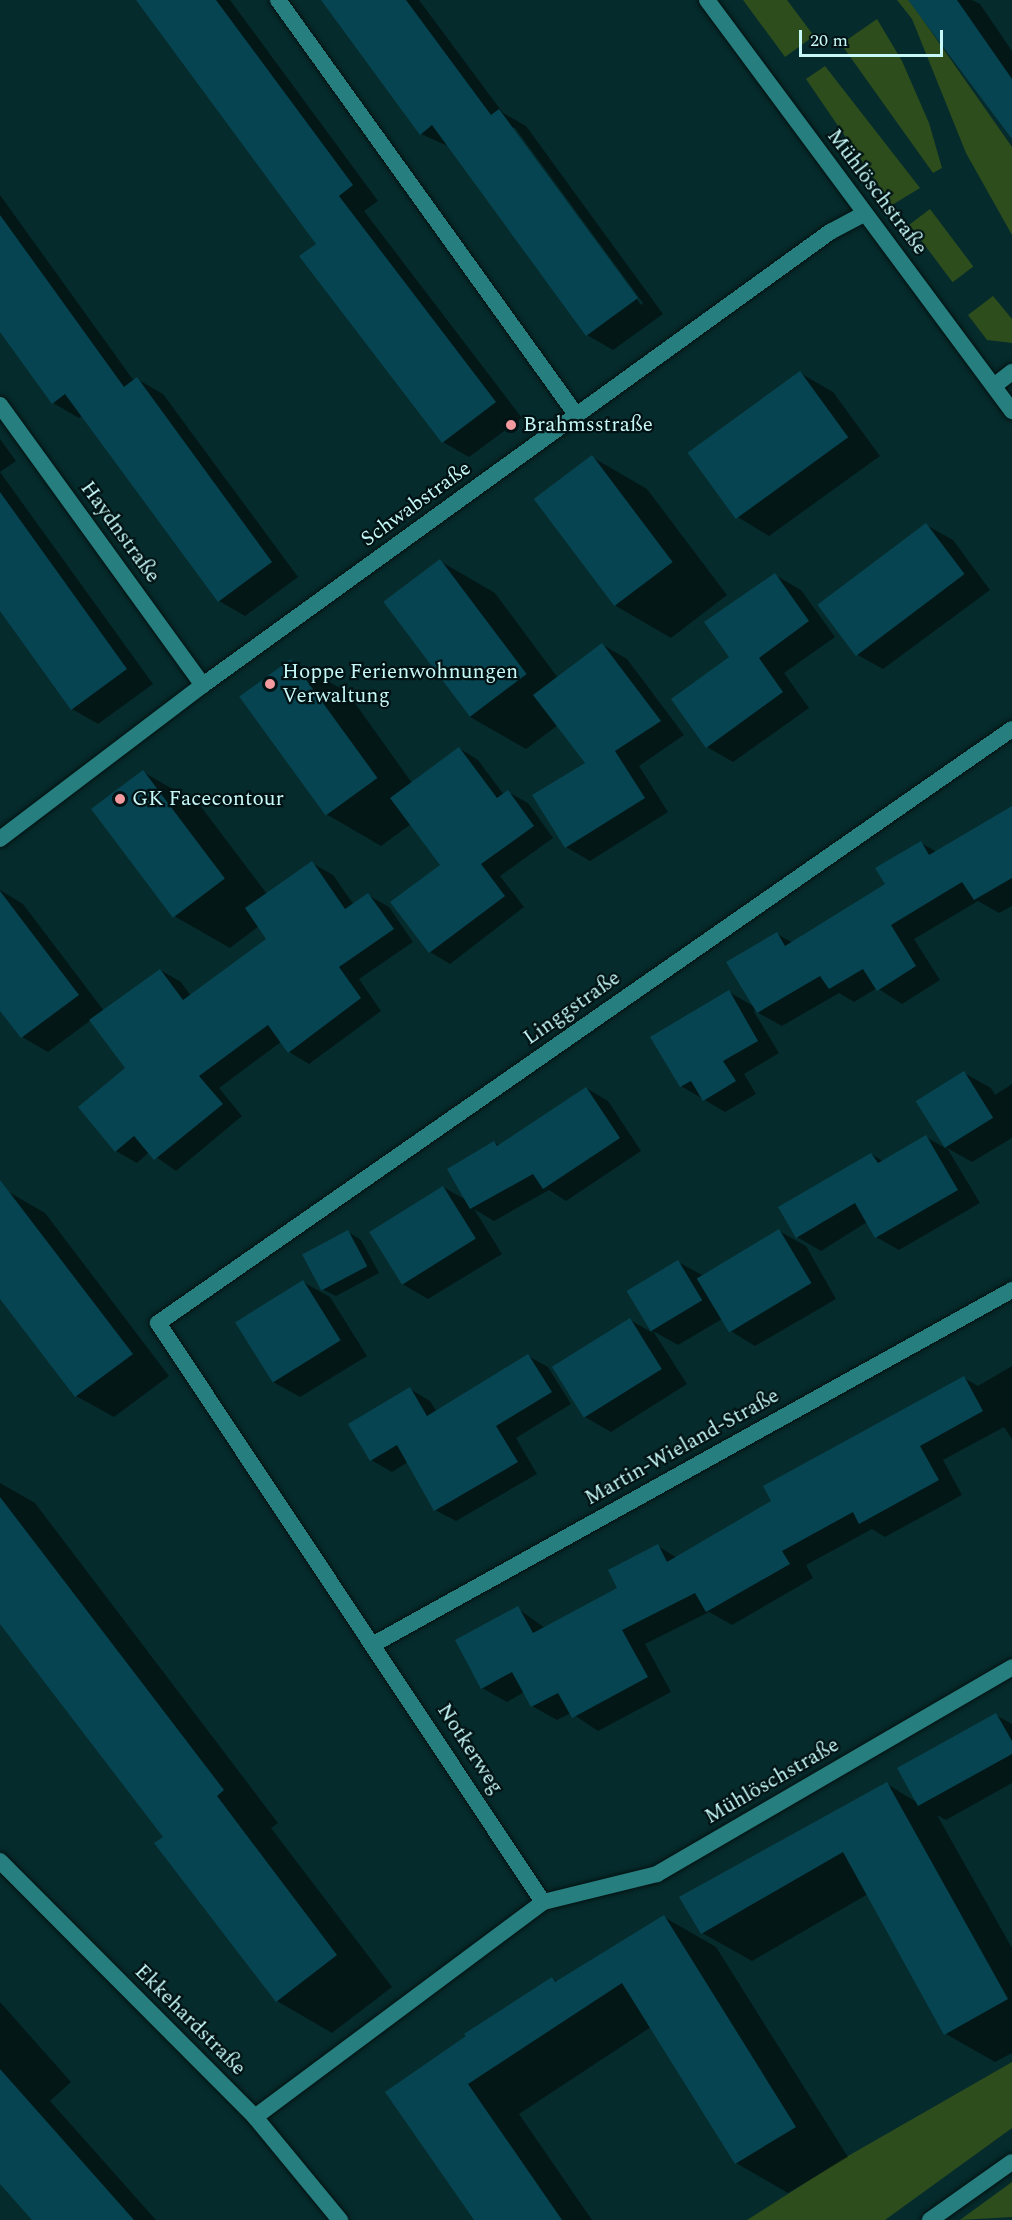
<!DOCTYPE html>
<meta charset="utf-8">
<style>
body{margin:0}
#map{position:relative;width:1012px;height:2220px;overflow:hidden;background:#062b2c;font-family:Spectral,serif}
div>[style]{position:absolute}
.green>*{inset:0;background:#2d4d1d;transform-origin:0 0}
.shadow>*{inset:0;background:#0007}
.building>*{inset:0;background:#074451;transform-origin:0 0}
.roads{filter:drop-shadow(0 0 2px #041111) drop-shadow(0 0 2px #041111)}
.minor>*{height:16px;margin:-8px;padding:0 8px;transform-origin:8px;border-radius:8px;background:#267e7f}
.tertiary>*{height:16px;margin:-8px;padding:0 8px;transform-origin:8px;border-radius:8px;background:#267e7f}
.dots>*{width:16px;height:16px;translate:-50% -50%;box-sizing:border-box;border:3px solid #001213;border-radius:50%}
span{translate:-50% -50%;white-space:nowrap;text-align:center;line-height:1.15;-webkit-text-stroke:4.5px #001213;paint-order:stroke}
.street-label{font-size:21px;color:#c7f8f8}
.poi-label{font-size:21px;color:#c7f8f8}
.left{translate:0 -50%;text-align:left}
.scale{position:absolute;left:799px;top:30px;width:144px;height:27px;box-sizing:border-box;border:3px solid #c7f8f8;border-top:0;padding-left:8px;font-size:18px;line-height:21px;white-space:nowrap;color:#c7f8f8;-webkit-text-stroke:4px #001213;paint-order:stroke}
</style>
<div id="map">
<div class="green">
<div style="clip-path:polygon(743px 0,787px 0,814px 36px,785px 57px)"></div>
<div style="clip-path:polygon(897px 0,909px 0,1012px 147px,1012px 235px,966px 153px,912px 19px)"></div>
<div style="clip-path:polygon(877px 19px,902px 61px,929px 123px,942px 168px,933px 173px,841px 44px)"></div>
<div style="clip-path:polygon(825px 66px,920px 188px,892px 205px,806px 79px)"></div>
<div style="left:930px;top:209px;width:72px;height:26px;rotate:53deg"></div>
<div style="clip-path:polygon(993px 296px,1012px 319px,1012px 343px,987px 340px,968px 315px)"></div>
<div style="clip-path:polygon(1012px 2062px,1012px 2128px,885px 2220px,747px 2220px,841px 2160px)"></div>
<div style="clip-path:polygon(1012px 2182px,1012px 2217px,960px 2220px)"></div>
</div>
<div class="shadow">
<div style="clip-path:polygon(137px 0,230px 0,378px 201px,364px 211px,522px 418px,469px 457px,443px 442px,318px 244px)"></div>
<div style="clip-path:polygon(evenodd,322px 0,419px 0,503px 113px,526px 126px,663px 314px,613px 350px,587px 335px,450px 147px,421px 134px,322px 0,510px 127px,515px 128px,643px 303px,641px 305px,510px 127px)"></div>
<div style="clip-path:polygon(924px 0,972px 0,980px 4px,1012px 51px,1012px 139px)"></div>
<div style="clip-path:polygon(0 195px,134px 381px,137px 379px,163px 394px,298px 577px,245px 616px,219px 601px,82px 416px,79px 418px,53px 403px,0 329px)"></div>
<div style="clip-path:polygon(800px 373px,833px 392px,880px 456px,769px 536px,736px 516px)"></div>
<div style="clip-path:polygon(0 439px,16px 461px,0 472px,153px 684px,98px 724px,72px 709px,0 609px)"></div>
<div style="clip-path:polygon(592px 457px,647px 489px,727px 595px,671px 638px,616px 606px)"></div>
<div style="clip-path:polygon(926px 525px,953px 540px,990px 590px,883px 669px,856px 654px,819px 604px)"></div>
<div style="clip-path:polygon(440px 561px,495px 593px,558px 678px,603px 645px,627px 659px,684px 735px,639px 766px,668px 812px,590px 861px,566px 847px,587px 763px,558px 725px,526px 749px,470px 717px)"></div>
<div style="clip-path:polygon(775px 575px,801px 590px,835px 637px,784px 673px,809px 708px,733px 762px,707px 747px,731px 658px)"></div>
<div style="clip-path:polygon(291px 660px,347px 692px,412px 783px,459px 748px,478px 760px,504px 795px,508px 792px,528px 803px,553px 838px,500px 876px,524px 907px,450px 964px,430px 952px,442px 865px,411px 824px,381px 846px,326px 814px)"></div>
<div style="clip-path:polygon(143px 772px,199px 804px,267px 894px,312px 863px,333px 875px,354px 905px,368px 895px,389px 907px,413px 942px,359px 979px,381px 1011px,309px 1064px,289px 1052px,281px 1042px,219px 1088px,242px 1116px,176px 1171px,149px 1152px,137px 1163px,116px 1151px,127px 1069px,91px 1020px,48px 1052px,22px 1037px,0 1008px,0 890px,23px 904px,104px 1011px,160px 970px,181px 982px,191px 996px,269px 939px,259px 926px,230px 948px,174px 916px,93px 809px)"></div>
<div style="clip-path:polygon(1012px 808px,1012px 906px,999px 913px,978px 901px,914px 939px,940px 980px,902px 1004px,877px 988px,854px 1002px,839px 993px,782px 1026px,753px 1010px,779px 1053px,744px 1074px,756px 1094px,725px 1112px,681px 1086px,729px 992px,755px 1007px,777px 934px,793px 943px,887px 885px,921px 843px,937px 852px)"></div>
<div style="clip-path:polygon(964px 1073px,991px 1088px,995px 1095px,1012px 1084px,1012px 1138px,972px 1162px,947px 1148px,980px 1203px,899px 1250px,876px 1237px,867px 1222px,821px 1251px,797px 1237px,780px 1208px,871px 1154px,884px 1162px,926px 1137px,947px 1149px,918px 1101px)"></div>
<div style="clip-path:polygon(586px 1088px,608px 1101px,641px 1151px,566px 1201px,549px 1190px,494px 1221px,474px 1209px,502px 1254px,428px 1299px,402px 1284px,443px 1187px,468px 1201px,494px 1142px,500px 1146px)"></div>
<div style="clip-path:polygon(7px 1191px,45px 1213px,169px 1376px,114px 1417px,76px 1396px,0 1296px,0 1197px)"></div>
<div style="clip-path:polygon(779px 1231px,806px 1246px,836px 1299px,755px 1346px,729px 1330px,722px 1319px,678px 1345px,653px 1331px,687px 1384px,611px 1432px,585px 1417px,630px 1320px,653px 1333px,629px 1292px,678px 1262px,702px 1275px)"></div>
<div style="clip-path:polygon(348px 1232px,361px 1240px,379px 1273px,336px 1296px,322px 1289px)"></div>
<div style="clip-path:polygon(303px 1282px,330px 1297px,367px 1356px,300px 1397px,273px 1382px)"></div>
<div style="clip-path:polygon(528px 1356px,548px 1367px,571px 1404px,516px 1438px,537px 1474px,456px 1521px,435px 1510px,408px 1462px,392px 1472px,371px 1460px,410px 1389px,430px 1401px,437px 1412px)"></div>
<div style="clip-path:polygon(1012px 1366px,1012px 1439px,1004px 1427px,943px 1460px,962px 1495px,885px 1537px,872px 1529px,806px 1565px,813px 1578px,732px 1625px,709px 1612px,645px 1644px,671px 1692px,598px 1731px,571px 1713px,557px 1720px,532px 1706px,524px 1692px,507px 1702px,482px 1688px,517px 1608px,545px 1628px,620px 1588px,658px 1546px,677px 1558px,773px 1502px,964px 1378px,978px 1386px)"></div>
<div style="clip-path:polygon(0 1483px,35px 1503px,278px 1823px,271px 1828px,392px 1987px,332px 2033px,277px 2001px,165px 1837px,0 1621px)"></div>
<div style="clip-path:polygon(996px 1715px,1012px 1724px,1012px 1783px,946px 1820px,937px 1815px,1012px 1948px,1012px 2053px,995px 2062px,946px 2034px,868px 1894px,752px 1961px,702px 1933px,887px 1784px,918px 1803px)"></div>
<div style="clip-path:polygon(664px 1917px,716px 1947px,848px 2157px,788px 2193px,736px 2163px,651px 2027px,519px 2114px,592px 2220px,475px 2220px,387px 2093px,552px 1979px,558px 1982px)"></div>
<div style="clip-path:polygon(0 2002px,71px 2082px,50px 2101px,156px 2220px,35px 2220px,0 2181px)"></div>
</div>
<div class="building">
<div style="clip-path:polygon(136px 0,216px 0,353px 185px,339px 196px,496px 402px,442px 443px,299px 256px,316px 244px)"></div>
<div style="clip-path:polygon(321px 0,406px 0,491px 115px,499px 109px,638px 298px,586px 336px,432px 125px,420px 135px)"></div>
<div style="clip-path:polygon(908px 0,957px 0,1012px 79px,1012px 139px)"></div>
<div style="clip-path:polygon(0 215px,124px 387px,137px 377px,272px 562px,218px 602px,65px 394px,52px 404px,0 332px)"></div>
<div style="left:800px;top:371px;width:82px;height:139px;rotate:54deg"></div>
<div style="left:592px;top:455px;width:134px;height:73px;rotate:53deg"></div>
<div style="clip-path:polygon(0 492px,127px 669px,71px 710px,0 611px)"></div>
<div style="left:926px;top:523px;width:64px;height:136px;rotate:53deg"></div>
<div style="left:440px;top:559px;width:144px;height:71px;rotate:53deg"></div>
<div style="clip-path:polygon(775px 573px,809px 621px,759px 658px,783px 692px,706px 748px,671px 699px,729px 657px,704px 622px)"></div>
<div style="clip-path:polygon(602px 643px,661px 721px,615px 751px,645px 798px,565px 848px,532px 795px,585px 763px,533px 695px)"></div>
<div style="left:291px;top:659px;width:147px;height:64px;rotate:54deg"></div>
<div style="clip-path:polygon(459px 747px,497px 798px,508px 790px,534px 826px,481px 864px,505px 896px,429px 953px,390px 902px,440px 865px,390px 798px)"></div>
<div style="left:143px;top:770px;width:136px;height:65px;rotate:53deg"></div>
<div style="clip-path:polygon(1012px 806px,1012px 878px,974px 900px,962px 882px,891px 925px,916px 966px,877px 991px,863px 969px,829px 989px,820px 976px,757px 1013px,726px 962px,777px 932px,785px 946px,885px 884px,875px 868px,921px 841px,929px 855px)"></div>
<div style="clip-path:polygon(312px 861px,345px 909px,368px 893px,394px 929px,339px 967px,361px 998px,288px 1053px,268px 1025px,199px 1076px,223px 1104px,154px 1160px,134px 1136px,115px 1152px,78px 1107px,125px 1068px,89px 1020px,160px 969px,183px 1000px,266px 939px,245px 908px)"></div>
<div style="clip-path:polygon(0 891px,79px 995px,21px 1038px,0 1011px)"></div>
<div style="clip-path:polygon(729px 990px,758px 1041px,723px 1061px,736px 1081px,703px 1101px,691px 1081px,680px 1087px,650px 1037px)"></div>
<div style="left:964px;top:1071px;width:55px;height:57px;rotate:58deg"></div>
<div style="clip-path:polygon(586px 1087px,620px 1138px,543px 1189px,533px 1174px,470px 1209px,447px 1169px,494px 1141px,497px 1146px)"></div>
<div style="clip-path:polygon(926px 1135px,958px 1190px,875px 1238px,855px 1203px,796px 1238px,778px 1207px,871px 1153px,878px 1163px)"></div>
<div style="clip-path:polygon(0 1180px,133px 1354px,75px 1397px,0 1299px)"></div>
<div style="left:443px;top:1186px;width:62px;height:87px;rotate:58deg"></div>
<div style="left:779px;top:1229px;width:63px;height:96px;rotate:59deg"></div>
<div style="left:348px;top:1230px;width:41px;height:52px;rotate:62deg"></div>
<div style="left:678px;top:1260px;width:47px;height:60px;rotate:59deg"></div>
<div style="left:303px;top:1280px;width:71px;height:80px;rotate:58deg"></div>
<div style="left:630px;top:1318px;width:60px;height:92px;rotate:58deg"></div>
<div style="clip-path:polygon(528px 1354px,552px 1392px,496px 1426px,518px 1462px,434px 1511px,397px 1445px,370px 1461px,348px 1424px,410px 1387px,427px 1416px)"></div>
<div style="clip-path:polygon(964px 1376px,983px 1411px,920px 1446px,939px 1480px,859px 1524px,853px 1512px,782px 1551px,790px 1564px,706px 1612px,695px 1593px,622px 1630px,648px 1677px,572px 1718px,558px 1693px,531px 1707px,512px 1672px,481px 1689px,455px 1640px,518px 1606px,533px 1633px,617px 1588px,608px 1570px,658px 1544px,667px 1562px,771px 1501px,763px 1486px)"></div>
<div style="clip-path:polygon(0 1497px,224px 1790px,217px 1796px,337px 1955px,276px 2002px,154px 1843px,163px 1837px,0 1624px)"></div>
<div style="clip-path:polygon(996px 1713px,1012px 1741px,1012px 1754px,918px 1806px,897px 1768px)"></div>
<div style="clip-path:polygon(887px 1782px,1008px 1999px,944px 2035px,843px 1852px,701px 1934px,679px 1897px)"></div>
<div style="clip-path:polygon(664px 1915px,796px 2127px,735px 2164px,622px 1983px,468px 2084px,562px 2220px,474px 2220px,385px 2092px,466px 2036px,464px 2034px,552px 1977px,555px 1982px)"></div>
<div style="clip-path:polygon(0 2069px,134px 2220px,32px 2220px,0 2184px)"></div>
</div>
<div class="roads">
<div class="minor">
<div style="left:278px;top:0;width:512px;rotate:54.29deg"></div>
<div style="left:994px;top:386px;width:23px;rotate:-38deg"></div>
<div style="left:0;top:405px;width:346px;rotate:54.1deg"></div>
<div style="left:0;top:839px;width:255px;rotate:-37.2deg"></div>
<div style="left:203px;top:685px;width:774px;rotate:-35.85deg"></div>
<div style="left:830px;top:232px;width:38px;rotate:-28deg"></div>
<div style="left:374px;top:1644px;width:730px;rotate:-29.02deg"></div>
<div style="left:0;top:1861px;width:361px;rotate:45.1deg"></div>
<div style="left:255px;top:2117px;width:134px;rotate:50.5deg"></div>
<div style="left:543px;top:1902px;width:695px;rotate:-123.62deg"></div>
<div style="left:158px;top:1323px;width:1040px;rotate:-34.82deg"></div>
<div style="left:255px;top:2117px;width:359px;rotate:-36.7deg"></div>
<div style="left:543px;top:1902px;width:117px;rotate:-13.8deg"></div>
<div style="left:657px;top:1874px;width:411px;rotate:-30.2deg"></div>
</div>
<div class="tertiary">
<div style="left:707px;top:0;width:512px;rotate:53.42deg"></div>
<div style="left:930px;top:2220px;width:100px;rotate:-35.3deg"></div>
</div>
</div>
<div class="dots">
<div style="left:511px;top:425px;background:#f49b9f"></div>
<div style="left:270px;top:684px;background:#f49b9f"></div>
<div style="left:120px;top:799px;background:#f49b9f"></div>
</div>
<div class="street-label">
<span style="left:877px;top:192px;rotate:53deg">Mühlöschstraße</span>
<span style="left:416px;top:504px;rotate:-36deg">Schwabstraße</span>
<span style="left:120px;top:532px;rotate:54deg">Haydnstraße</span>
<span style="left:572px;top:1008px;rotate:-35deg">Linggstraße</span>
<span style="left:682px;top:1447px;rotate:-29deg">Martin-Wieland-Straße</span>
<span style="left:470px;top:1749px;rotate:57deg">Notkerweg</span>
<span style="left:772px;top:1781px;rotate:-30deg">Mühlöschstraße</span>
<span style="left:190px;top:2020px;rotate:45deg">Ekkehardstraße</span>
</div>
<div class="poi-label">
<span class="left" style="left:523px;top:425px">Brahmsstraße</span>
<span class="left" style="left:282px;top:684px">Hoppe Ferienwohnungen<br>Verwaltung</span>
<span class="left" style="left:132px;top:799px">GK Facecontour</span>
</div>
<div class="scale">20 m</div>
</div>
